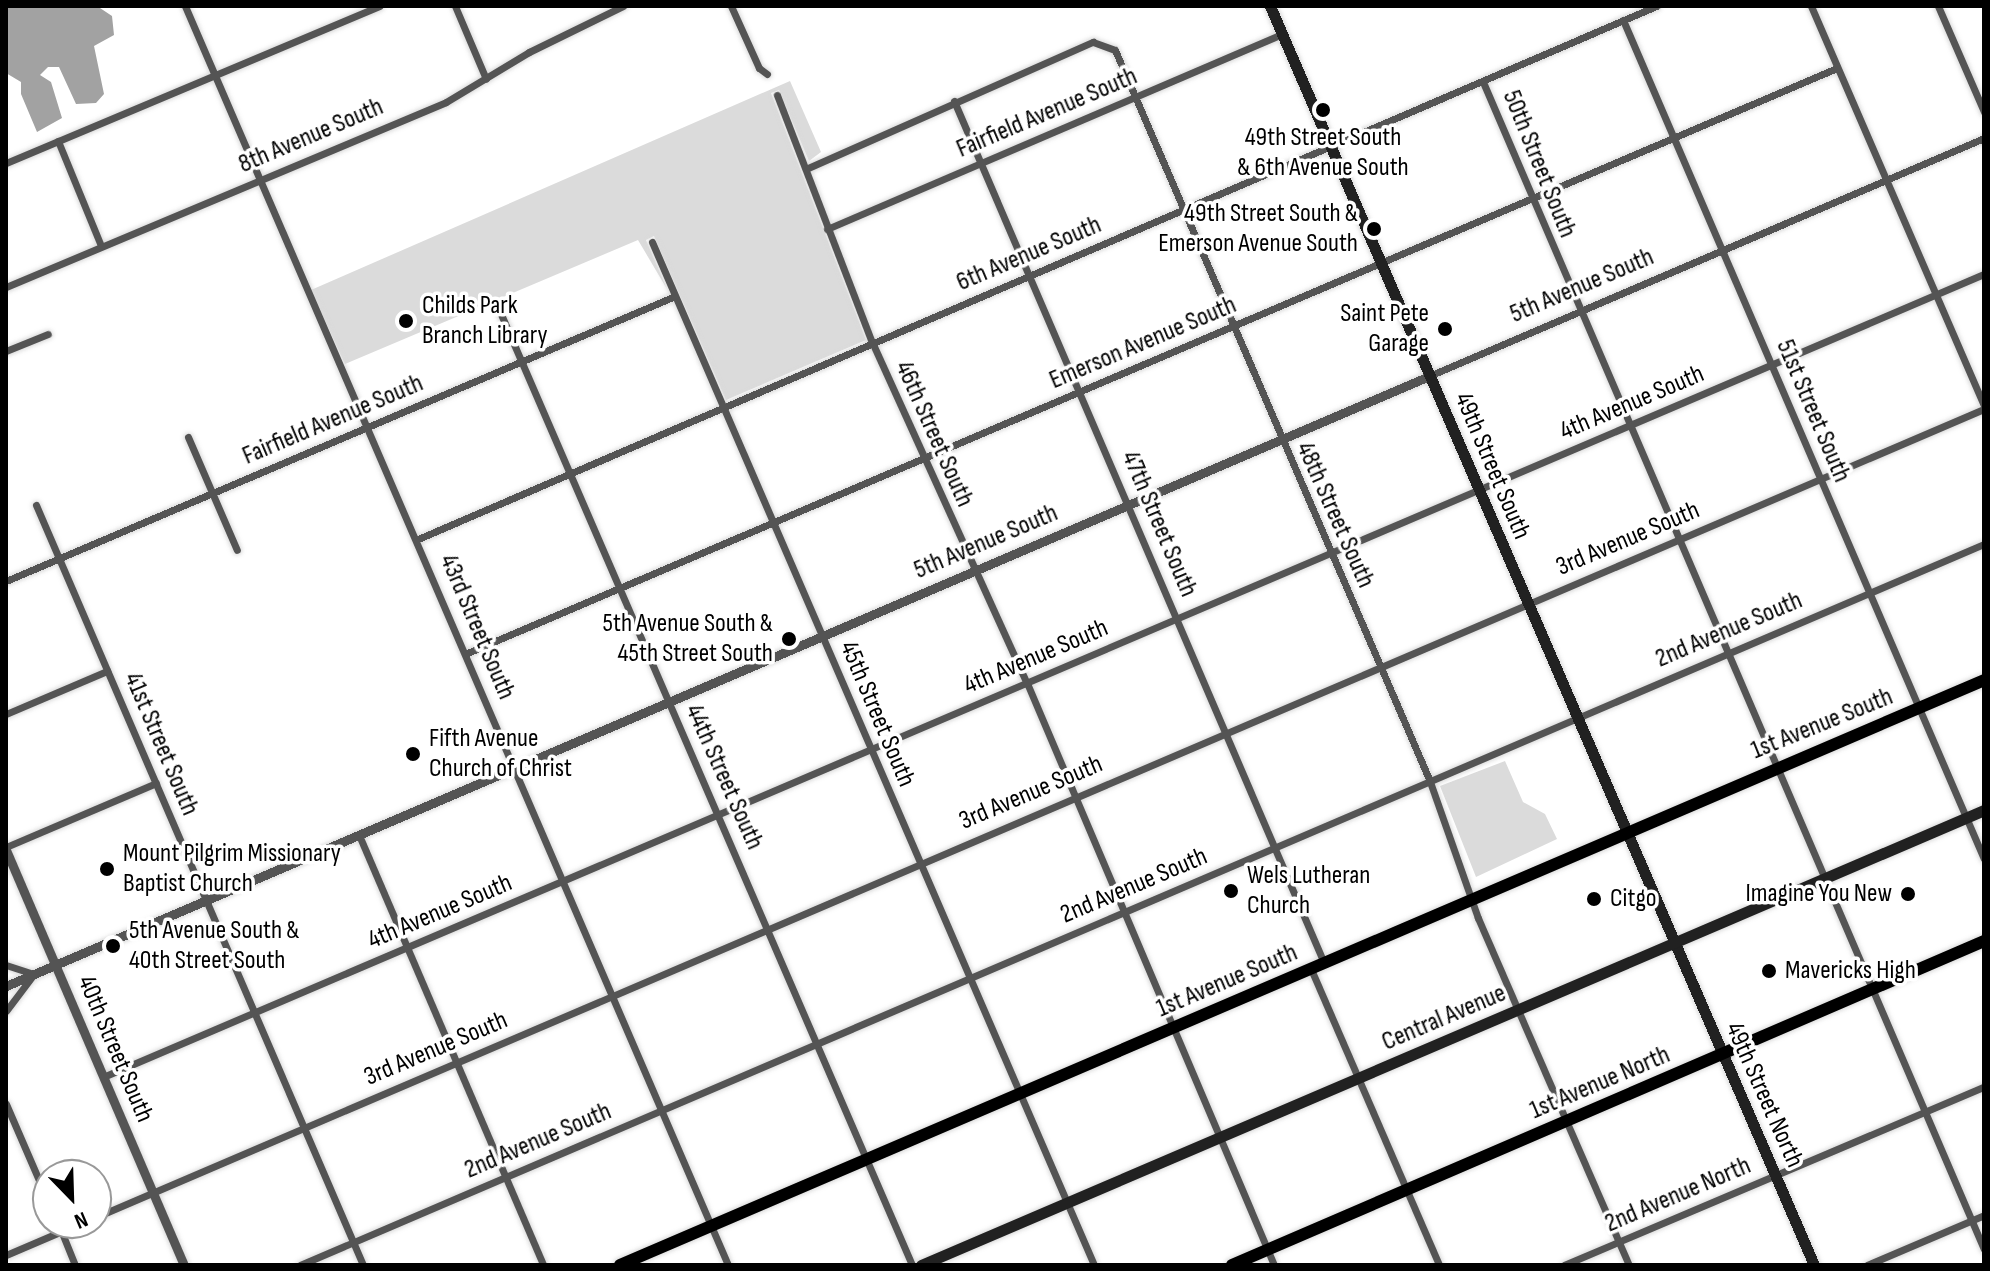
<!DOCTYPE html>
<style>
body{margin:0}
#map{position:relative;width:1990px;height:1271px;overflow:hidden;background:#fff;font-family:"Sofia Sans Condensed",sans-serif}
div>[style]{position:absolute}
.green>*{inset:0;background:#dbdbdb}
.water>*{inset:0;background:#a2a2a2}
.roads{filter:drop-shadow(0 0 2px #dbdbdb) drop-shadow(0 0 2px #dbdbdb)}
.minor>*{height:7px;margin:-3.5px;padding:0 3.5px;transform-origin:3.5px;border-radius:3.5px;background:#545454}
.tertiary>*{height:9px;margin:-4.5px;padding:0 4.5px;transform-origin:4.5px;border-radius:4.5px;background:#545454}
.secondary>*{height:11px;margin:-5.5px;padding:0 5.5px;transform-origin:5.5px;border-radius:5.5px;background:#212121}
.primary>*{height:12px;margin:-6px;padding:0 6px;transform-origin:6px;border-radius:6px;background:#000}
.dots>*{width:22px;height:22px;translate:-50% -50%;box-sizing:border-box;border:4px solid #fff;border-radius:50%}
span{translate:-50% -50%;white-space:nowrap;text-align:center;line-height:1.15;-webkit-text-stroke:7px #fff;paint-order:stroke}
.street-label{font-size:26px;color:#000}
.poi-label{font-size:26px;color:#000}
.right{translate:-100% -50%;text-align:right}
.left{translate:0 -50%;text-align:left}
.frame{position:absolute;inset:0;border:8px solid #000;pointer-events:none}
.north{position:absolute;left:32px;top:1159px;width:80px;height:80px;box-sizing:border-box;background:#fff;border:2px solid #999;border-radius:50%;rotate:157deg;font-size:22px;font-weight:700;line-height:32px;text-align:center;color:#000}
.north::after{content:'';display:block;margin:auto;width:28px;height:36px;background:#000;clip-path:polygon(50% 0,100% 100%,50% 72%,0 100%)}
</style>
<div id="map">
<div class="green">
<div style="clip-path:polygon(790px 81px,821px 152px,809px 161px,779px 90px,771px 93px,866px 340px,726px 400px,654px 236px,646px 240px,667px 289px,638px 240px,345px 364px,311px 290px)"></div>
<div style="clip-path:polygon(1505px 761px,1523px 802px,1545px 814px,1557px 839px,1476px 877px,1440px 786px)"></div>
</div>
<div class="water">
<div style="clip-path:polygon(6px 6px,97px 6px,112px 16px,114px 35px,94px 46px,104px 94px,96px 103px,76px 104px,59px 67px,48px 67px,40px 75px,51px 82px,62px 118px,37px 132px,21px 94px,21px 82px,6px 73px)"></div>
</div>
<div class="roads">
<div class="minor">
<div style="left:185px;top:6px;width:1371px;rotate:66.67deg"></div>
<div style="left:455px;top:6px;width:79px;rotate:67deg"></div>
<div style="left:731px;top:6px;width:68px;rotate:65.7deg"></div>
<div style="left:759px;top:68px;width:10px;rotate:37deg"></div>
<div style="left:1811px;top:6px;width:435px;rotate:66.6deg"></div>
<div style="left:1938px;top:6px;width:116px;rotate:66.5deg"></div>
<div style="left:1623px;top:20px;width:913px;rotate:66.72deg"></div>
<div style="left:1483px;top:82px;width:1270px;rotate:66.77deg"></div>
<div style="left:777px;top:95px;width:265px;rotate:69deg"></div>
<div style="left:872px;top:342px;width:375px;rotate:65.6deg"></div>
<div style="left:1027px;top:683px;width:632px;rotate:67deg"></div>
<div style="left:954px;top:101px;width:938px;rotate:66.77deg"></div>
<div style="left:58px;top:141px;width:113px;rotate:67.7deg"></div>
<div style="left:6px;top:163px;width:405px;rotate:-22.8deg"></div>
<div style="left:808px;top:168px;width:312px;rotate:-23.9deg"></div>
<div style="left:1093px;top:42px;width:23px;rotate:20deg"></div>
<div style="left:1115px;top:50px;width:794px;rotate:66.7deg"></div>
<div style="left:1429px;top:779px;width:147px;rotate:70.6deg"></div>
<div style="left:1478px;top:918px;width:378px;rotate:66.5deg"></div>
<div style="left:827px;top:229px;width:496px;rotate:-23.2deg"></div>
<div style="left:652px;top:242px;width:1114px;rotate:66.63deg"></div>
<div style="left:6px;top:287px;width:477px;rotate:-22.8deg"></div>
<div style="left:446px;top:102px;width:97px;rotate:-31.1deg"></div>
<div style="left:529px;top:52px;width:105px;rotate:-26.1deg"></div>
<div style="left:497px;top:305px;width:1046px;rotate:66.62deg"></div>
<div style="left:6px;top:351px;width:45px;rotate:-22deg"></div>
<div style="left:1429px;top:376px;width:604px;rotate:-23.21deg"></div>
<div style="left:188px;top:437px;width:123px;rotate:66.6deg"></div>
<div style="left:36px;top:505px;width:827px;rotate:66.72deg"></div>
<div style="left:418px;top:539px;width:1348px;rotate:-23.29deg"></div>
<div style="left:6px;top:581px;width:727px;rotate:-23.07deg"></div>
<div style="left:465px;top:654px;width:1492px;rotate:-23.13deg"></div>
<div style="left:6px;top:714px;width:110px;rotate:-23.1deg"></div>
<div style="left:359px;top:835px;width:468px;rotate:66.8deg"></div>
<div style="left:6px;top:847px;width:163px;rotate:-23.1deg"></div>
<div style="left:6px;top:965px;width:29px;rotate:18deg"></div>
<div style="left:34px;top:974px;width:46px;rotate:127.1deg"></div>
<div style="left:1311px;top:969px;width:322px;rotate:66.6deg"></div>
<div style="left:103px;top:1077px;width:2045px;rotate:-23.12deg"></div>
<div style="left:6px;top:1104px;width:106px;rotate:66.6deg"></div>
<div style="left:96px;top:1217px;width:2054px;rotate:-23.17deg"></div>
<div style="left:58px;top:1223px;width:45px;rotate:68deg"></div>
<div style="left:6px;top:1255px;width:82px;rotate:-23.1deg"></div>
<div style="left:300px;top:1265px;width:1832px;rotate:-23.18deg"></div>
<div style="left:1564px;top:1265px;width:456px;rotate:-23deg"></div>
<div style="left:1867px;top:1265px;width:127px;rotate:-23.1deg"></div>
</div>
<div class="tertiary">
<div style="left:6px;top:850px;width:452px;rotate:66.8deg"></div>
<div style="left:6px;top:986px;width:1548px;rotate:-23.2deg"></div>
</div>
<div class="secondary">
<div style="left:1270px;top:6px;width:1372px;rotate:66.63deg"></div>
<div style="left:921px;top:1265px;width:1156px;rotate:-23.17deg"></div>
</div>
<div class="primary">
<div style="left:620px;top:1265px;width:1484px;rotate:-23.21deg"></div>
<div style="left:1232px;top:1265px;width:819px;rotate:-23.31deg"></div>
</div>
</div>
<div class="dots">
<div style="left:1323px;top:110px;background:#000"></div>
<div style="left:1374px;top:229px;background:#000"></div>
<div style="left:406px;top:321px;background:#000"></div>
<div style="left:1445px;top:329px;background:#000"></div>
<div style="left:789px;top:639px;background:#000"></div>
<div style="left:413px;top:754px;background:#000"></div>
<div style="left:107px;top:869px;background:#000"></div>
<div style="left:1231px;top:891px;background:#000"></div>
<div style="left:1908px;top:894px;background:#000"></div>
<div style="left:1594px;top:899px;background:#000"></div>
<div style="left:113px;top:946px;background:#000"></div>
<div style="left:1769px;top:971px;background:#000"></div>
</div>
<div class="street-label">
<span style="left:1047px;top:113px;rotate:-23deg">Fairfield Avenue South</span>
<span style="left:311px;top:136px;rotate:-23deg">8th Avenue South</span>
<span style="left:1539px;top:164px;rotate:68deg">50th Street South</span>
<span style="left:1029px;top:254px;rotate:-23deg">6th Avenue South</span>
<span style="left:1582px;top:286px;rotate:-23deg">5th Avenue South</span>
<span style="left:1143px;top:343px;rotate:-23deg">Emerson Avenue South</span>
<span style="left:1632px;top:403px;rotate:-23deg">4th Avenue South</span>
<span style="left:1813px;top:411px;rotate:67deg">51st Street South</span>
<span style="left:333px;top:420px;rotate:-23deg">Fairfield Avenue South</span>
<span style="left:934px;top:434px;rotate:66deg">46th Street South</span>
<span style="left:1492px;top:466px;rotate:67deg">49th Street South</span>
<span style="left:1335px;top:515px;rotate:66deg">48th Street South</span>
<span style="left:1159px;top:524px;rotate:67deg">47th Street South</span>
<span style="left:1628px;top:539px;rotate:-23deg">3rd Avenue South</span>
<span style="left:986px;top:542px;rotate:-23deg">5th Avenue South</span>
<span style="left:477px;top:627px;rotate:67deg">43rd Street South</span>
<span style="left:1729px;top:630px;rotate:-23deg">2nd Avenue South</span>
<span style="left:1036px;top:657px;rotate:-23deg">4th Avenue South</span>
<span style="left:877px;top:714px;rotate:67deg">45th Street South</span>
<span style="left:1822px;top:724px;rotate:-22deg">1st Avenue South</span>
<span style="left:161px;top:744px;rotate:67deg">41st Street South</span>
<span style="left:724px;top:777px;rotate:66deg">44th Street South</span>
<span style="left:1031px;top:793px;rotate:-23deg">3rd Avenue South</span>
<span style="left:1134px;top:886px;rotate:-23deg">2nd Avenue South</span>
<span style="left:440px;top:912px;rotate:-23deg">4th Avenue South</span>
<span style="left:1227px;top:981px;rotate:-23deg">1st Avenue South</span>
<span style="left:1444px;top:1018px;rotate:-23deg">Central Avenue</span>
<span style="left:115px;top:1049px;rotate:67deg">40th Street South</span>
<span style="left:436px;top:1049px;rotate:-23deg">3rd Avenue South</span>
<span style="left:1600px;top:1083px;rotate:-23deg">1st Avenue North</span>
<span style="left:1764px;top:1095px;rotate:66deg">49th Street North</span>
<span style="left:538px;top:1141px;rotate:-23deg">2nd Avenue South</span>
<span style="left:1678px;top:1195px;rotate:-23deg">2nd Avenue North</span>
</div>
<div class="poi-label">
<span style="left:1323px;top:153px">49th Street South<br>&amp; 6th Avenue South</span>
<span class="right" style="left:1358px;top:229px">49th Street South &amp;<br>Emerson Avenue South</span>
<span class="left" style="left:422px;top:321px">Childs Park<br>Branch Library</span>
<span class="right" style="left:1429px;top:329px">Saint Pete<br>Garage</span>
<span class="right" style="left:773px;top:639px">5th Avenue South &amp;<br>45th Street South</span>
<span class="left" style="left:429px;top:754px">Fifth Avenue<br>Church of Christ</span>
<span class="left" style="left:123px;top:869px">Mount Pilgrim Missionary<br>Baptist Church</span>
<span class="left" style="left:1247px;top:891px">Wels Lutheran<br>Church</span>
<span class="right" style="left:1892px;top:894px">Imagine You New</span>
<span class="left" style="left:1610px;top:899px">Citgo</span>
<span class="left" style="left:129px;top:946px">5th Avenue South &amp;<br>40th Street South</span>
<span class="left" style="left:1785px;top:971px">Mavericks High</span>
</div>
<div class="frame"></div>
<div class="north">N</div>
</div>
